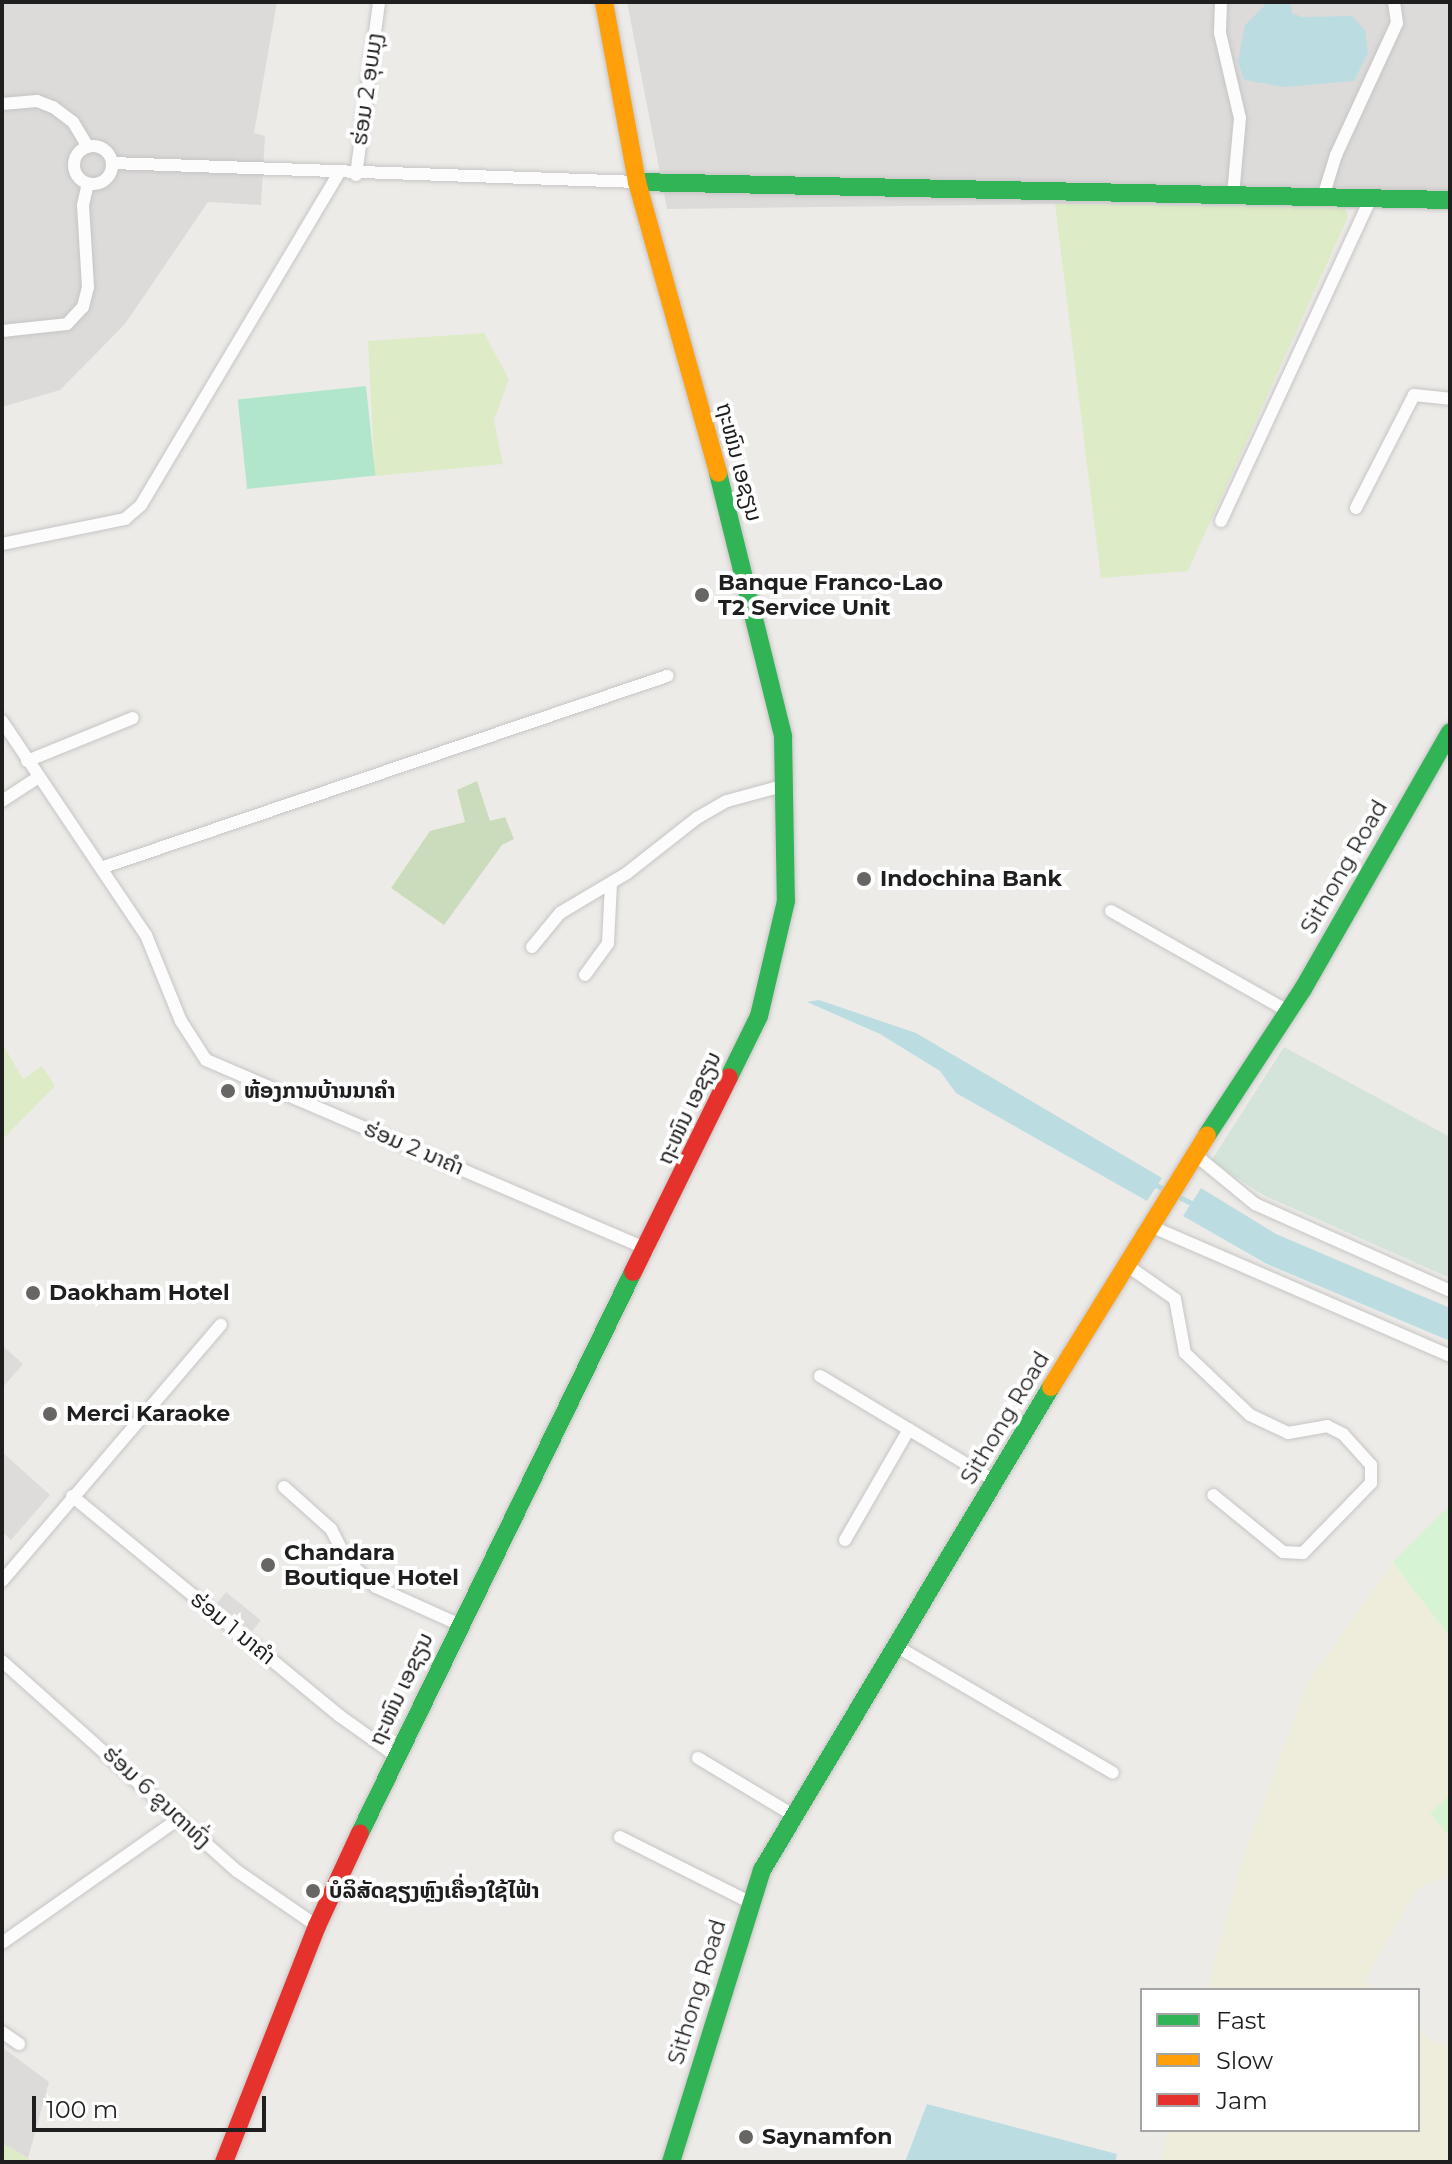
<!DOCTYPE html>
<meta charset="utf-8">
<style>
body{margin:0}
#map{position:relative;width:1452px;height:2164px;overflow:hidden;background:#edebe8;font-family:Montserrat,"Noto Sans Lao",sans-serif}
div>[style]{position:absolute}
.residential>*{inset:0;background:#dcdbd9}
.farmland>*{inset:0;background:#eeeddb}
.grass>*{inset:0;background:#ddebc6}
.forest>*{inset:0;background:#cbdcbd}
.wetland>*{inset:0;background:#d5e4da}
.park>*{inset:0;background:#d6f4d3}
.pitch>*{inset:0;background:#b2e6cb;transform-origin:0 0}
.parking>*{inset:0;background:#dddcdb;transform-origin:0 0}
.water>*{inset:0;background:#bbdde2}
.stream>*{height:5px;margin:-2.5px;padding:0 2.5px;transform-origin:2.5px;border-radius:2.5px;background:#bbdde2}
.roads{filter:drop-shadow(0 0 2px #c6c5c4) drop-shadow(0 0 2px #c6c5c4)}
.street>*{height:12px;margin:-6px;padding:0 6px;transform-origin:6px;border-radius:6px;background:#fcfcfc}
.street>.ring{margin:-6px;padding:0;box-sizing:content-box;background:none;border:12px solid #fcfcfc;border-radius:50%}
.fast>*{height:18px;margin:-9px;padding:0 9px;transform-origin:9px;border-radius:9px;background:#30b455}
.slow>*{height:18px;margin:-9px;padding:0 9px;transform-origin:9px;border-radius:9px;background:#ff9f0a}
.jam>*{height:18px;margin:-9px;padding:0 9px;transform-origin:9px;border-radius:9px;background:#e5322d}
.dots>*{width:22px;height:22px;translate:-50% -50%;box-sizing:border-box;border:4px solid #fff;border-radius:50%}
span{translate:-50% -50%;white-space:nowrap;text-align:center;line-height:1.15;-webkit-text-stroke:8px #fff;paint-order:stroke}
.street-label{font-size:22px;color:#1f1f1f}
.poi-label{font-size:22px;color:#1f1f1f;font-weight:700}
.left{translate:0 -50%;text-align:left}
.frame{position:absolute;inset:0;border:4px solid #1f1f1f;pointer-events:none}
.legend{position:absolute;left:1140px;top:1988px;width:280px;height:144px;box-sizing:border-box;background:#fff;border:2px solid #a5a5a5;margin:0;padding:10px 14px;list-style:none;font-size:24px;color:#1f1f1f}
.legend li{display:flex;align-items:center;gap:16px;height:40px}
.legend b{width:40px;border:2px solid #a5a5a5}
.scale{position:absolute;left:32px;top:2096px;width:234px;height:36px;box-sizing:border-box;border:4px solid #1f1f1f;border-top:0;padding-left:10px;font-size:24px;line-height:28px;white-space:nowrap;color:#1f1f1f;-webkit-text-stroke:6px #fff;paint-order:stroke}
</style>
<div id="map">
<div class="residential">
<div style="clip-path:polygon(2px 2px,277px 2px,254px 133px,265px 136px,261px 205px,208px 202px,125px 324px,60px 390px,2px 407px)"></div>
<div style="clip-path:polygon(627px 2px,1450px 2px,1450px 210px,1055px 204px,667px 209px)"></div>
<div style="clip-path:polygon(2px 2047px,49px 2082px,28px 2158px,2px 2143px)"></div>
</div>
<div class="farmland">
<div style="clip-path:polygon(1393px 1562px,1450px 1637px,1450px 1795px,1430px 1813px,1450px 1837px,1450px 1876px,1418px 1888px,1365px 1980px,1376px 1990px,1207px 1990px,1243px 1859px,1307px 1684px)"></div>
<div style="clip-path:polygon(1418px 2028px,1435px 2043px,1450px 2046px,1450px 2162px,1160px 2162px,1169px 2130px,1418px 2130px)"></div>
</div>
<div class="grass">
<div style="clip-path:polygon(1055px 204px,1345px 207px,1348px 217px,1188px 571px,1101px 578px)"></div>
<div style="clip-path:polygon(484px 333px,509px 379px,494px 420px,503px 464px,375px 476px,368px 341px)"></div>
<div style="clip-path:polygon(2px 1043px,23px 1079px,42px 1066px,55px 1086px,2px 1140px)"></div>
<div style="clip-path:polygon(2px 2143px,28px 2158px,30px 2162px,2px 2162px)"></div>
</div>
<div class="forest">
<div style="clip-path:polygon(477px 781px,490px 821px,505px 817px,514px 839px,502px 845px,444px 925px,391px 888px,430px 831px,465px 822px,457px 790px)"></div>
</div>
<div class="wetland">
<div style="clip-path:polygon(1284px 1047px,1450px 1137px,1450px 1278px,1263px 1195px,1211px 1161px)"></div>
</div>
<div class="park">
<div style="clip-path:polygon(1450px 1505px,1450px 1637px,1393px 1562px)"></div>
<div style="clip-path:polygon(1450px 1795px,1450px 1837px,1430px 1813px)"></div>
</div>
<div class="pitch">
<div style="left:366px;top:386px;width:90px;height:129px;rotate:84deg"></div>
</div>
<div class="parking">
<div style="clip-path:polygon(2px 1345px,23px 1364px,2px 1388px)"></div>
<div style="clip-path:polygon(2px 1452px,50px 1495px,11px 1540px,2px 1532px)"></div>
<div style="left:226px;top:1592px;width:45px;height:14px;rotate:39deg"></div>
</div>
<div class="water">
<div style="clip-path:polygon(1268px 2px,1291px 2px,1292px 13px,1302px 17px,1352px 16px,1365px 30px,1368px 53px,1354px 81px,1285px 87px,1244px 80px,1238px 61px,1245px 25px)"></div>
<div style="clip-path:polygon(819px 1000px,916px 1033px,1162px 1178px,1147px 1201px,956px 1093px,940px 1071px,880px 1034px,807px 1002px)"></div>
<div style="clip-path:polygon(1201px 1188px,1276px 1234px,1450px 1308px,1450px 1341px,1267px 1264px,1183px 1216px)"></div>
<div style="clip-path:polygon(927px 2104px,1117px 2154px,1115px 2162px,905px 2162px)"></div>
</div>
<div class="stream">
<div style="left:1154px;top:1184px;width:46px;rotate:27.1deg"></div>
</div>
<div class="roads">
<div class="street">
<div style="left:1221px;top:2px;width:31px;rotate:92deg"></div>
<div style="left:1220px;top:33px;width:87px;rotate:76.8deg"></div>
<div style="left:1240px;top:118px;width:77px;rotate:95.2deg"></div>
<div style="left:2px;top:104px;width:35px;rotate:-5deg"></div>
<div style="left:37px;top:101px;width:17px;rotate:21deg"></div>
<div style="left:53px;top:107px;width:25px;rotate:37deg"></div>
<div style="left:73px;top:122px;width:29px;rotate:59deg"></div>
<div class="ring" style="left:74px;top:146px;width:26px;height:26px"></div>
<div style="left:112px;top:163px;width:525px;rotate:2.07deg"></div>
<div style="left:356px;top:175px;width:175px;rotate:-82.4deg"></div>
<div style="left:1323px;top:197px;width:44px;rotate:-72.8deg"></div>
<div style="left:1336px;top:155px;width:145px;rotate:-65.2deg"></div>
<div style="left:1397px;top:23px;width:21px;rotate:-98deg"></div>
<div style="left:2px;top:331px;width:65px;rotate:-6.1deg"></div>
<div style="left:67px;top:324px;width:23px;rotate:-47deg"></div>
<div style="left:83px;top:307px;width:21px;rotate:-76deg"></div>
<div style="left:88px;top:287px;width:82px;rotate:-93.5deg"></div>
<div style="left:83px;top:205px;width:22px;rotate:-77deg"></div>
<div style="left:1356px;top:508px;width:127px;rotate:-62.8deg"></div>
<div style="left:1414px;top:395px;width:36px;rotate:6deg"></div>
<div style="left:1221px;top:521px;width:356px;rotate:-65.1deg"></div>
<div style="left:2px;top:544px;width:126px;rotate:-11.5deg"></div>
<div style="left:125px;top:519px;width:21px;rotate:-41deg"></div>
<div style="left:141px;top:505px;width:384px;rotate:-59.2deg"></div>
<div style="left:2px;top:721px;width:258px;rotate:56.1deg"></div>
<div style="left:146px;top:935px;width:93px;rotate:67.9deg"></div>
<div style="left:181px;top:1021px;width:46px;rotate:57.3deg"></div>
<div style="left:206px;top:1060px;width:481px;rotate:23.2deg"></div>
<div style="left:27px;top:761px;width:114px;rotate:-22.1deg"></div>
<div style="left:2px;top:801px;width:42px;rotate:-33.3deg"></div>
<div style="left:104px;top:867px;width:595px;rotate:-18.74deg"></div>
<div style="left:1111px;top:911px;width:203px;rotate:29.5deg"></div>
<div style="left:532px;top:947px;width:44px;rotate:-50.5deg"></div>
<div style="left:560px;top:913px;width:78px;rotate:-30.8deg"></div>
<div style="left:627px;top:873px;width:89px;rotate:-38.2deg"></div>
<div style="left:697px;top:818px;width:34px;rotate:-30deg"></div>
<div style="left:727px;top:801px;width:61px;rotate:-15.2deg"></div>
<div style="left:585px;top:975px;width:39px;rotate:-54deg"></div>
<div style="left:608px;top:943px;width:60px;rotate:-87.1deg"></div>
<div style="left:1193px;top:1153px;width:80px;rotate:39.4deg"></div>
<div style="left:1255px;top:1204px;width:214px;rotate:24deg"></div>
<div style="left:1148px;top:1225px;width:329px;rotate:23.4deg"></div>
<div style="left:1125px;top:1264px;width:61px;rotate:35deg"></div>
<div style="left:1175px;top:1299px;width:55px;rotate:79.5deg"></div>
<div style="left:1185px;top:1353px;width:90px;rotate:43.6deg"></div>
<div style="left:1250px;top:1415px;width:42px;rotate:25.3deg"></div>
<div style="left:1288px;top:1433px;width:40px;rotate:-10deg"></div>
<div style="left:1327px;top:1426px;width:18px;rotate:27deg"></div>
<div style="left:1343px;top:1434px;width:42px;rotate:47.9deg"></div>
<div style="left:1371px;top:1465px;width:18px;rotate:90deg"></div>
<div style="left:1371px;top:1483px;width:98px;rotate:134.2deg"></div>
<div style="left:1303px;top:1553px;width:20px;rotate:-177deg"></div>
<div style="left:1283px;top:1552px;width:90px;rotate:-140.8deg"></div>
<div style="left:820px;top:1376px;width:204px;rotate:31deg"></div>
<div style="left:284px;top:1487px;width:63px;rotate:41.8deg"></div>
<div style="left:331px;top:1529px;width:36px;rotate:63deg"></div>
<div style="left:347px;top:1561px;width:39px;rotate:42deg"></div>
<div style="left:376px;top:1587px;width:90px;rotate:24.3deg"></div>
<div style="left:72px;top:1496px;width:347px;rotate:39.4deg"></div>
<div style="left:340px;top:1716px;width:69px;rotate:35.5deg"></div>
<div style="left:845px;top:1540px;width:128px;rotate:-60deg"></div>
<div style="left:2px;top:1581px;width:337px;rotate:-49.5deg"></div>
<div style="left:896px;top:1646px;width:251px;rotate:30.3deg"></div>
<div style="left:2px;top:1661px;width:315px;rotate:41.8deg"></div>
<div style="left:237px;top:1871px;width:97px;rotate:34.5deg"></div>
<div style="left:698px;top:1758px;width:111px;rotate:31deg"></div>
<div style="left:620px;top:1837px;width:144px;rotate:26.7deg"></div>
<div style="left:2px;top:1943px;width:218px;rotate:-35.1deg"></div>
<div style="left:2px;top:2032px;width:21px;rotate:35deg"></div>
</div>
<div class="fast">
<div style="left:637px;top:182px;width:813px;rotate:1.27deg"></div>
<div style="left:718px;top:473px;width:271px;rotate:76.1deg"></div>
<div style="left:783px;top:736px;width:165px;rotate:89deg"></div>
<div style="left:786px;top:901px;width:118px;rotate:103.2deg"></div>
<div style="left:759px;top:1016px;width:68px;rotate:116.2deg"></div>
<div style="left:1207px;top:1135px;width:175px;rotate:-56.7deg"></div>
<div style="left:1303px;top:989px;width:296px;rotate:-60.2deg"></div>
<div style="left:360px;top:1833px;width:624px;rotate:-64.05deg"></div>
<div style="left:671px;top:2162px;width:306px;rotate:-72.7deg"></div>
<div style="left:762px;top:1870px;width:563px;rotate:-59.11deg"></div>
</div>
<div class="slow">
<div style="left:604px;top:2px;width:183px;rotate:79.6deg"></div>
<div style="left:637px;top:182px;width:302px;rotate:74.4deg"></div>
<div style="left:1051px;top:1387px;width:296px;rotate:-58.2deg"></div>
</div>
<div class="jam">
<div style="left:633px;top:1272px;width:217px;rotate:-63.8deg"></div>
<div style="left:224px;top:2162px;width:254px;rotate:-68.5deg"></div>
<div style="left:317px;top:1926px;width:102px;rotate:-65.2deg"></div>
</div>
</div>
<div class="dots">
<div style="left:702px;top:595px;background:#676665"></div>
<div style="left:864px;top:879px;background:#676665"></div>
<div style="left:228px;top:1091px;background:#676665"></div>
<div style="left:33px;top:1293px;background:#676665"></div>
<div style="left:50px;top:1414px;background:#676665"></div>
<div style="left:268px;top:1565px;background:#676665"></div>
<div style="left:313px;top:1891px;background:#676665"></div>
<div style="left:746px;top:2137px;background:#676665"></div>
</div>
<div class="street-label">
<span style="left:367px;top:89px;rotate:-82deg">ຮ່ອມ 2 ອຸບມຸງ</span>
<span style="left:739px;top:462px;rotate:75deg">ຖະໜົນ ເອຊຽນ</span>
<span style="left:1344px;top:867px;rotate:-60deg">Sithong Road</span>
<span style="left:689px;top:1108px;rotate:-65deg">ຖະໜົນ ເອຊຽນ</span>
<span style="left:414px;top:1148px;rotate:23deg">ຮ່ອມ 2 ນາຄຳ</span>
<span style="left:1005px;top:1418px;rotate:-59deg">Sithong Road</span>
<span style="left:233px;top:1628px;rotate:39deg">ຮ່ອມ 1 ນາຄຳ</span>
<span style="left:401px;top:1689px;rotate:-65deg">ຖະໜົນ ເອຊຽນ</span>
<span style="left:157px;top:1797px;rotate:43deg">ຮ່ອມ 6 ຂູນຕາທົ່ງ</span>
<span style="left:697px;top:1992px;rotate:-73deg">Sithong Road</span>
</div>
<div class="poi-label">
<span class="left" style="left:718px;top:595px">Banque Franco-Lao<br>T2 Service Unit</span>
<span class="left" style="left:880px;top:879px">Indochina Bank</span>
<span class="left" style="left:244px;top:1091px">ຫ້ອງການບ້ານນາຄໍາ</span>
<span class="left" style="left:49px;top:1293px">Daokham Hotel</span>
<span class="left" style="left:66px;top:1414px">Merci Karaoke</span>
<span class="left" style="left:284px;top:1565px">Chandara<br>Boutique Hotel</span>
<span class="left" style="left:329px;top:1891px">ບໍລິສັດຊຽງຫຼົງເຄື່ອງໃຊ້ໄຟ້າ</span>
<span class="left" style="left:762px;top:2137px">Saynamfon</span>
</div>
<div class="frame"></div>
<ul class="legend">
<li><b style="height:10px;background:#30b455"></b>Fast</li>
<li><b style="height:10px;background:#ff9f0a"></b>Slow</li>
<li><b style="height:10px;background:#e5322d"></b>Jam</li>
</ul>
<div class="scale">100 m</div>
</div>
